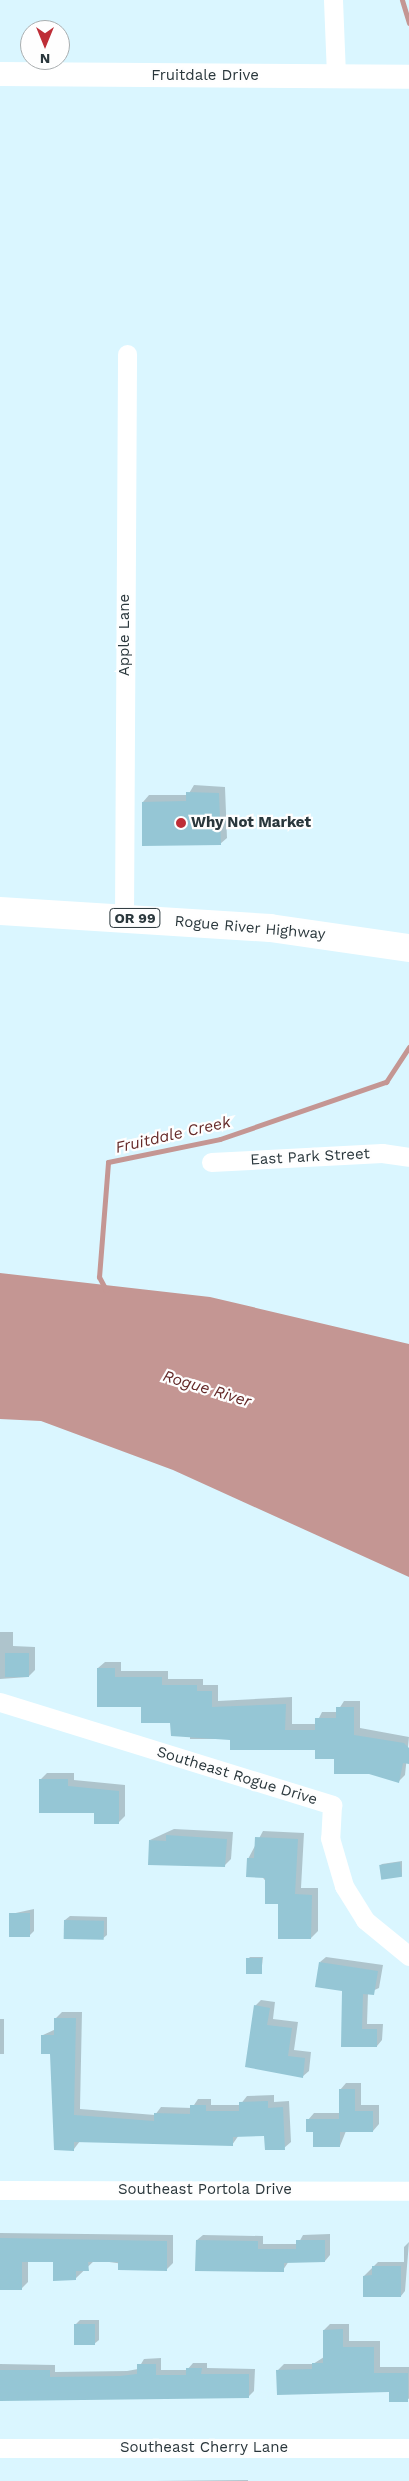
<!DOCTYPE html>
<style>
body{margin:0}
#map{position:relative;width:409px;height:2481px;overflow:hidden;background:#daf6ff;font-family:"Work Sans",sans-serif}
div>[style]{position:absolute}
.water>*{inset:0;background:#c49693}
.shadow>*{inset:0;background:#0003;transform-origin:0 0}
.stream>*{height:5px;margin:-2.5px;padding:0 2.5px;transform-origin:2.5px;border-radius:2.5px;background:#c49693}
.building>*{inset:0;background:#95c6d5;transform-origin:0 0}
.minor>*{height:19px;margin:-9.5px;padding:0 9.5px;transform-origin:9.5px;border-radius:9.5px;background:#fff}
.tertiary>*{height:24px;margin:-12px;padding:0 12px;transform-origin:12px;border-radius:12px;background:#fff}
.primary>*{height:28px;margin:-14px;padding:0 14px;transform-origin:14px;border-radius:14px;background:#fff}
.dots>*{width:14px;height:14px;translate:-50% -50%;box-sizing:border-box;border:2px solid #fefefe;border-radius:50%}
span{translate:-50% -50%;white-space:nowrap;text-align:center;line-height:1.15;-webkit-text-stroke:4.5px #fefefe;paint-order:stroke}
.shield-label span{padding:1px 4px;background:#fefefe;border:1px solid;border-radius:4px;-webkit-text-stroke-width:0}
.shield-label{font-size:14px;color:#2a373c;font-weight:700}
.street-label{font-size:15px;color:#2a373c}
.poi-label{font-size:15px;color:#2a373c;font-weight:700}
.left{translate:0 -50%;text-align:left}
.water-label{font-size:16px;color:#652a29;font-style:italic}
.north{position:absolute;left:20px;top:20px;width:50px;height:50px;box-sizing:border-box;background:#fefefe;border:1px solid #a9aeb0;border-radius:50%;rotate:180deg;font-size:14px;font-weight:700;line-height:20px;text-align:center;color:#2a373c}
.north::after{content:'';display:block;margin:auto;width:18px;height:22px;background:#be2e37;clip-path:polygon(50% 0,100% 100%,50% 72%,0 100%)}
</style>
<div id="map">
<div class="water">
<div style="clip-path:polygon(0 1273px,210px 1297px,409px 1344px,409px 1577px,173px 1470px,41px 1421px,0 1419px)"></div>
</div>
<div class="shadow">
<div style="clip-path:polygon(194px 785px,225px 787px,227px 838px,220px 844px,143px 802px,149px 795px,188px 795px)"></div>
<div style="clip-path:polygon(0 1632px,13px 1632px,13px 1646px,35px 1647px,35px 1670px,28px 1677px,0 1679px)"></div>
<div style="clip-path:polygon(105px 1662px,121px 1662px,121px 1671px,168px 1671px,168px 1679px,203px 1679px,203px 1685px,218px 1685px,218px 1701px,292px 1697px,292px 1724px,316px 1724px,322px 1712px,337px 1712px,344px 1701px,360px 1701px,360px 1728px,409px 1737px,405px 1775px,399px 1781px,316px 1749px,231px 1739px,190px 1739px,190px 1734px,142px 1706px,98px 1668px)"></div>
<div style="clip-path:polygon(47px 1773px,74px 1773px,74px 1780px,125px 1785px,125px 1816px,118px 1823px,40px 1780px)"></div>
<div style="clip-path:polygon(174px 1829px,233px 1832px,231px 1859px,224px 1866px,150px 1840px)"></div>
<div style="clip-path:polygon(263px 1831px,304px 1833px,301px 1888px,318px 1888px,318px 1931px,311px 1938px,248px 1859px)"></div>
<div style="clip-path:polygon(402px 1861px,402px 1876px,380px 1866px,382px 1864px)"></div>
<div style="clip-path:polygon(34px 1909px,34px 1931px,30px 1935px,11px 1914px)"></div>
<div style="clip-path:polygon(70px 1916px,107px 1917px,107px 1935px,102px 1939px,65px 1920px)"></div>
<div style="clip-path:polygon(250px 1957px,263px 1957px,261px 1974px,248px 1959px)"></div>
<div style="clip-path:polygon(326px 1957px,383px 1965px,379px 1988px,368px 1993px,367px 2024px,383px 2024px,382px 2040px,377px 2046px,342px 2046px,343px 1989px,320px 1962px)"></div>
<div style="clip-path:polygon(261px 2000px,275px 2002px,273px 2019px,298px 2022px,294px 2050px,311px 2052px,309px 2071px,302px 2077px,246px 2066px,255px 2006px)"></div>
<div style="clip-path:polygon(62px 2012px,82px 2012px,80px 2109px,155px 2115px,161px 2107px,192px 2108px,198px 2099px,211px 2099px,211px 2105px,240px 2105px,247px 2096px,274px 2095px,274px 2102px,289px 2101px,291px 2142px,284px 2148px,265px 2135px,239px 2135px,232px 2145px,80px 2141px,74px 2149px,51px 2053px,43px 2035px,56px 2029px,56px 2018px)"></div>
<div style="left:0;top:2019px;width:4px;height:35px"></div>
<div style="clip-path:polygon(346px 2083px,361px 2083px,361px 2105px,379px 2105px,379px 2124px,373px 2131px,346px 2131px,340px 2146px,314px 2131px,308px 2120px,314px 2113px,340px 2113px,340px 2090px)"></div>
<div style="clip-path:polygon(0 2233px,173px 2235px,173px 2263px,166px 2270px,95px 2260px,75px 2279px,54px 2261px,28px 2261px,28px 2282px,21px 2289px,0 2289px)"></div>
<div style="clip-path:polygon(330px 2234px,330px 2255px,325px 2261px,289px 2261px,283px 2270px,197px 2240px,203px 2235px,263px 2236px,263px 2244px,298px 2244px,303px 2235px)"></div>
<div style="clip-path:polygon(409px 2242px,405px 2291px,401px 2296px,364px 2276px,378px 2262px,404px 2262px,404px 2247px)"></div>
<div style="clip-path:polygon(80px 2320px,99px 2320px,99px 2340px,94px 2344px,75px 2325px)"></div>
<div style="clip-path:polygon(330px 2324px,349px 2324px,349px 2341px,380px 2341px,380px 2367px,409px 2367px,409px 2399px,391px 2391px,278px 2370px,284px 2364px,313px 2364px,324px 2357px,324px 2330px)"></div>
<div style="clip-path:polygon(161px 2358px,161px 2370px,187px 2370px,193px 2363px,207px 2363px,207px 2368px,255px 2369px,254px 2391px,248px 2397px,0 2400px,0 2364px,55px 2365px,55px 2372px,127px 2371px,138px 2369px,144px 2359px)"></div>
<div style="clip-path:polygon(248px 2480px,248px 2481px,154px 2481px)"></div>
</div>
<div class="stream">
<div style="left:402px;top:0;width:24px;rotate:73deg"></div>
<div style="left:106px;top:1290px;width:15px;rotate:-118deg"></div>
<div style="left:99px;top:1277px;width:115px;rotate:-85.5deg"></div>
<div style="left:108px;top:1162px;width:114px;rotate:-11.6deg"></div>
<div style="left:220px;top:1139px;width:176px;rotate:-19deg"></div>
<div style="left:386px;top:1082px;width:42px;rotate:-56.7deg"></div>
</div>
<div class="building">
<div style="clip-path:polygon(186px 792px,219px 793px,221px 845px,142px 846px,142px 802px,186px 801px)"></div>
<div style="left:5px;top:1653px;width:24px;height:24px"></div>
<div style="clip-path:polygon(97px 1668px,115px 1668px,115px 1677px,162px 1677px,162px 1685px,197px 1685px,197px 1691px,212px 1691px,212px 1707px,286px 1704px,285px 1730px,315px 1730px,315px 1718px,336px 1718px,336px 1707px,354px 1707px,354px 1735px,404px 1743px,409px 1748px,409px 1764px,403px 1763px,399px 1783px,369px 1774px,334px 1774px,334px 1759px,315px 1759px,315px 1750px,230px 1750px,230px 1740px,171px 1736px,170px 1723px,141px 1723px,141px 1707px,97px 1707px)"></div>
<div style="clip-path:polygon(39px 1779px,68px 1779px,68px 1786px,119px 1791px,119px 1824px,94px 1824px,94px 1813px,39px 1813px)"></div>
<div style="clip-path:polygon(166px 1835px,227px 1839px,225px 1867px,148px 1865px,149px 1840px,166px 1841px)"></div>
<div style="clip-path:polygon(255px 1837px,298px 1839px,295px 1894px,312px 1895px,311px 1939px,278px 1939px,278px 1904px,265px 1904px,265px 1878px,246px 1877px,247px 1858px,254px 1858px)"></div>
<div style="left:400px;top:1862px;width:15px;height:21px;rotate:82deg"></div>
<div style="left:30px;top:1913px;width:24px;height:21px;rotate:90deg"></div>
<div style="left:64px;top:1920px;width:40px;height:19px;rotate:1deg"></div>
<div style="left:246px;top:1958px;width:16px;height:16px"></div>
<div style="clip-path:polygon(319px 1962px,378px 1971px,374px 1995px,363px 1994px,362px 2029px,377px 2029px,377px 2047px,341px 2047px,342px 1991px,315px 1987px)"></div>
<div style="clip-path:polygon(254px 2005px,270px 2008px,267px 2025px,292px 2028px,288px 2056px,305px 2058px,303px 2078px,245px 2067px)"></div>
<div style="clip-path:polygon(54px 2018px,76px 2018px,74px 2115px,154px 2121px,154px 2113px,190px 2114px,190px 2105px,206px 2105px,206px 2111px,239px 2111px,239px 2102px,268px 2101px,268px 2108px,283px 2107px,285px 2150px,265px 2150px,264px 2136px,233px 2137px,233px 2146px,74px 2142px,74px 2151px,54px 2150px,50px 2054px,41px 2054px,41px 2035px,54px 2035px)"></div>
<div style="clip-path:polygon(339px 2089px,355px 2089px,355px 2111px,373px 2111px,373px 2132px,340px 2132px,340px 2147px,313px 2147px,313px 2132px,306px 2132px,306px 2119px,339px 2119px)"></div>
<div style="clip-path:polygon(0 2238px,167px 2241px,167px 2271px,118px 2270px,118px 2262px,88px 2262px,89px 2271px,76px 2271px,76px 2280px,53px 2281px,53px 2262px,22px 2262px,22px 2290px,0 2290px)"></div>
<div style="clip-path:polygon(196px 2240px,258px 2241px,258px 2249px,296px 2249px,296px 2240px,325px 2240px,325px 2262px,284px 2263px,284px 2272px,195px 2271px)"></div>
<div style="clip-path:polygon(372px 2266px,401px 2266px,401px 2297px,363px 2297px,363px 2276px,372px 2275px)"></div>
<div style="left:74px;top:2324px;width:21px;height:21px"></div>
<div style="clip-path:polygon(343px 2329px,343px 2347px,374px 2347px,374px 2373px,408px 2373px,408px 2402px,389px 2402px,389px 2392px,277px 2395px,276px 2370px,312px 2369px,312px 2363px,323px 2363px,323px 2330px)"></div>
<div style="clip-path:polygon(137px 2364px,156px 2364px,156px 2375px,186px 2375px,186px 2368px,202px 2368px,201px 2374px,249px 2374px,249px 2398px,0 2401px,0 2370px,50px 2370px,50px 2377px,120px 2376px,137px 2374px)"></div>
</div>
<div class="minor">
<div style="left:333px;top:0;width:76px;rotate:87.7deg"></div>
<div style="left:124px;top:917px;width:563px;rotate:-89.69deg"></div>
<div style="left:211px;top:1162px;width:171px;rotate:-3deg"></div>
<div style="left:382px;top:1153px;width:27px;rotate:8deg"></div>
<div style="left:0;top:1702px;width:348px;rotate:17.2deg"></div>
<div style="left:332px;top:1805px;width:33px;rotate:93deg"></div>
<div style="left:330px;top:1838px;width:50px;rotate:73.7deg"></div>
<div style="left:344px;top:1886px;width:40px;rotate:58deg"></div>
<div style="left:365px;top:1920px;width:57px;rotate:39.3deg"></div>
<div style="left:0;top:2190px;width:409px;rotate:0.1deg"></div>
<div style="left:0;top:2448px;width:409px"></div>
</div>
<div class="tertiary">
<div style="left:0;top:74px;width:409px;rotate:0.4deg"></div>
</div>
<div class="primary">
<div style="left:0;top:911px;width:271px;rotate:3.6deg"></div>
<div style="left:270px;top:928px;width:140px;rotate:8.2deg"></div>
</div>
<div class="dots">
<div style="left:181px;top:823px;background:#be2e37"></div>
</div>
<div class="shield-label">
<span style="left:135px;top:918px">OR 99</span>
</div>
<div class="street-label">
<span style="left:205px;top:76px">Fruitdale Drive</span>
<span style="left:125px;top:635px;rotate:-90deg">Apple Lane</span>
<span style="left:250px;top:928px;rotate:5deg">Rogue River Highway</span>
<span style="left:310px;top:1157px;rotate:-3deg">East Park Street</span>
<span style="left:237px;top:1776px;rotate:17deg">Southeast Rogue Drive</span>
<span style="left:205px;top:2190px">Southeast Portola Drive</span>
<span style="left:204px;top:2448px">Southeast Cherry Lane</span>
</div>
<div class="poi-label">
<span class="left" style="left:191px;top:823px">Why Not Market</span>
</div>
<div class="water-label">
<span style="left:173px;top:1135px;rotate:-13deg">Fruitdale Creek</span>
<span style="left:207px;top:1389px;rotate:17deg">Rogue River</span>
</div>
<div class="north">N</div>
</div>
